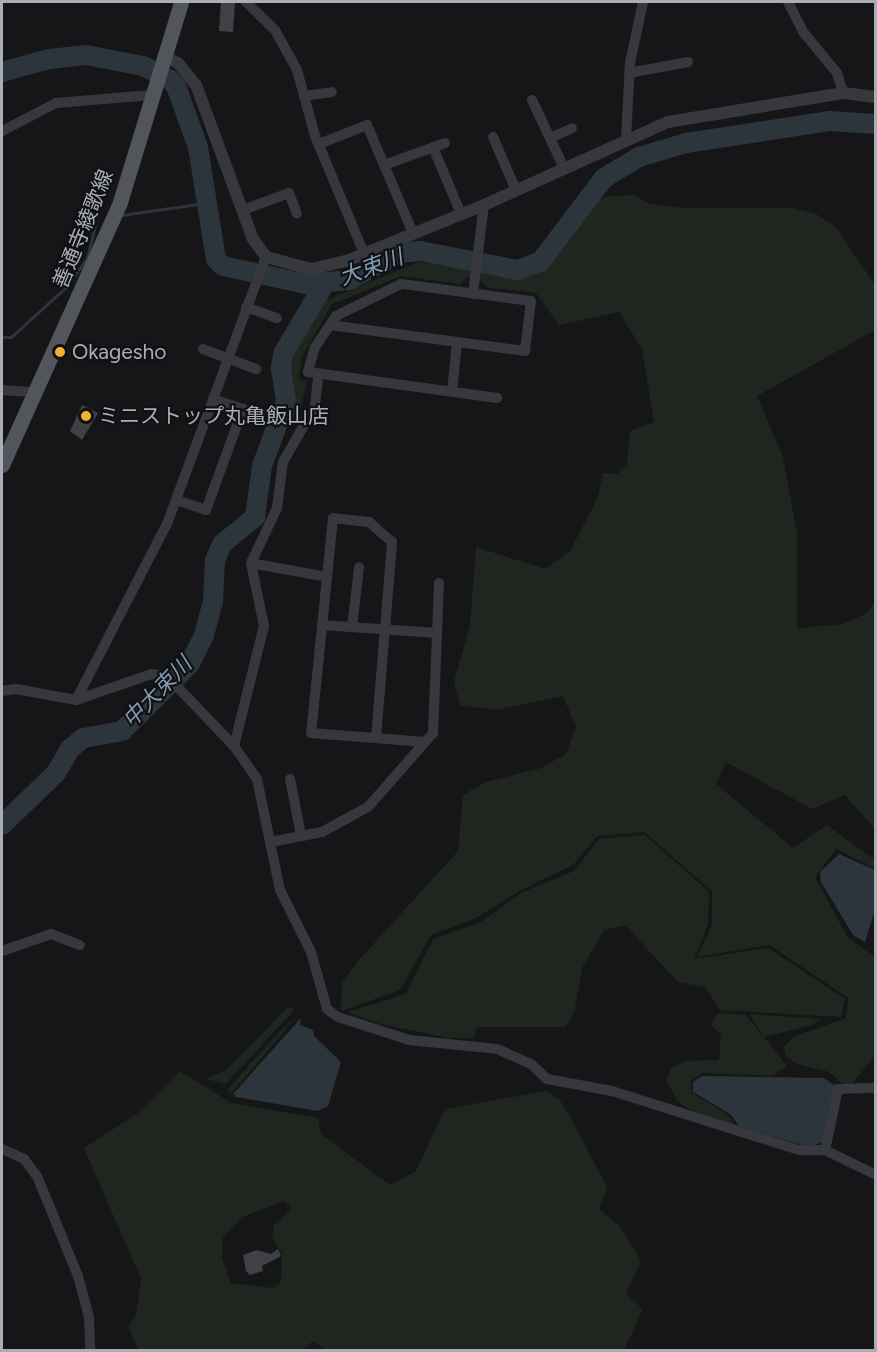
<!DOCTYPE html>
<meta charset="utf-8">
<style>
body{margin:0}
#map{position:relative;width:877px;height:1352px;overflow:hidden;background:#161618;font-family:Figtree,"Noto Sans JP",sans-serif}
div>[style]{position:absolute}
.green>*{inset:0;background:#1e261f}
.water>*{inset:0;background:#2c353c}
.stream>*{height:3px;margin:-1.5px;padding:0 1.5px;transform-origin:1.5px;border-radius:1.5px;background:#2c353c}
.river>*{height:20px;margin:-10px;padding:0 10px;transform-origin:10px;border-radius:10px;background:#2c353c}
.building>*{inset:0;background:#404145;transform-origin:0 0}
.minor>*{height:10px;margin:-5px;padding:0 5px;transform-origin:5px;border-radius:5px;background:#37383d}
.tertiary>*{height:12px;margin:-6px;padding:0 6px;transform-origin:6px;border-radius:6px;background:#37383d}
.primary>*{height:15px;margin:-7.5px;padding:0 7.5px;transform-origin:7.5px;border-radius:7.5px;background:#53555c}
.dots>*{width:16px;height:16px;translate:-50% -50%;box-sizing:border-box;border:3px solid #111113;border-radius:50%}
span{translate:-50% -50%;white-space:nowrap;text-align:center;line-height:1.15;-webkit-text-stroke:4.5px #111113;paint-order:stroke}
.street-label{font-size:21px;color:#a8adb8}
.poi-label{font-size:21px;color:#a8adb8}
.left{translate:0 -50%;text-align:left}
.water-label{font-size:22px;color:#7f9bb3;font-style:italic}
.frame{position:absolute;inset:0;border:3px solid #a8adb8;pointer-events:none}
</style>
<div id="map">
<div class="green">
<div style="clip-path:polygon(634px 195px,650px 204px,686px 208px,794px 208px,816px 214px,835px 226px,875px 285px,875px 330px,757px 396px,783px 457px,797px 533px,797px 628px,843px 624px,867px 613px,875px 601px,875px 829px,845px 795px,812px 809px,726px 762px,716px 784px,793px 848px,827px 825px,875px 860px,874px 868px,836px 849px,815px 877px,848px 938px,875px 957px,875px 1055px,853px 1083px,844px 1085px,829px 1072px,794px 1063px,786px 1056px,784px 1047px,793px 1037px,846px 1018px,848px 998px,769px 945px,697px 957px,712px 925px,712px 891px,644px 832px,597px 836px,573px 865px,521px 890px,476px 918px,431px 935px,400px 990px,341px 1011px,342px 983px,357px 962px,458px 851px,463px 795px,486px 782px,541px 768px,566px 754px,576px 727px,563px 696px,494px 710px,460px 705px,454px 682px,470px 626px,476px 547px,545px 569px,570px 551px,598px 497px,603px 473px,617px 474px,627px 464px,630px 431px,654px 422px,642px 349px,619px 312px,559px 325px,536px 293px,486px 287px,480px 280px,467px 277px,460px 284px,401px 276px,332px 304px,302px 357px,299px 378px,307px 382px,297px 422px,291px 420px,289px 377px,293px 349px,324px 301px,418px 262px,516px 276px,541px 268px,581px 211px,606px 196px)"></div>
<div style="clip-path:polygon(645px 835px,709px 892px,708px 925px,694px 959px,768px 948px,845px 999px,841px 1017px,720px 1010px,705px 987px,678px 982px,625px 925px,604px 930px,583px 966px,574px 1013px,565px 1027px,477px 1027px,473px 1038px,448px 1038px,377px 1023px,347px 1012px,406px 994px,433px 939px,481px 922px,523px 892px,574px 871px,599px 839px)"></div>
<div style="clip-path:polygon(288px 1007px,295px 1009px,226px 1084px,206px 1079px,226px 1070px)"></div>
<div style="clip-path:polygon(719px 1013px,746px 1015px,787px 1066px,772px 1076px,703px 1073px,691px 1081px,692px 1093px,728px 1115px,735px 1125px,693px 1111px,678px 1102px,666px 1080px,671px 1068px,684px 1061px,719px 1060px,721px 1035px,710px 1024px)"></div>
<div style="clip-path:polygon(749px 1014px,820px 1019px,812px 1025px,764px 1037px)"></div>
<div style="clip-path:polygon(298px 1015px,231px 1094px,227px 1090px,278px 1033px)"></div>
<div style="clip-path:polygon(evenodd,180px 1071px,231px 1103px,318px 1118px,321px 1134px,390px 1185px,416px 1171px,445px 1109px,545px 1091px,559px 1099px,571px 1118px,607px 1187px,599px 1209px,619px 1225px,641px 1261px,626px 1294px,643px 1309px,624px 1350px,326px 1350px,313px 1341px,302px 1350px,139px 1350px,128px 1327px,136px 1316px,141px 1279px,84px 1148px,138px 1113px,180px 1071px,284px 1201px,292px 1208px,274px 1225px,272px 1238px,282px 1254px,281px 1282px,272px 1288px,231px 1283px,222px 1258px,223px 1237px,242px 1217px,284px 1201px)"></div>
</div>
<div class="water">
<div style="clip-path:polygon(839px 854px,875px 870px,875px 910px,865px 942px,853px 935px,821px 882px,820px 872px)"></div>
<div style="clip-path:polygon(301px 1018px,300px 1025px,313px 1030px,314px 1036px,341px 1062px,328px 1106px,318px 1111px,236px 1097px,233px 1094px)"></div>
<div style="clip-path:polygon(702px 1076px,824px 1078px,834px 1085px,822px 1142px,809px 1147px,739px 1126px,730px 1114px,693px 1092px,693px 1082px)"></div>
</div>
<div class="stream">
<div style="left:121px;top:215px;width:85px;rotate:-8.1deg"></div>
<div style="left:2px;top:337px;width:9px"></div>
<div style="left:11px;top:337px;width:74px;rotate:-42.3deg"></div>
<div style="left:66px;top:287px;width:36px;rotate:-54deg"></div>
<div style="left:87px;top:258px;width:33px;rotate:-76deg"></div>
</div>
<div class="river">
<div style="left:2px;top:72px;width:49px;rotate:-15.5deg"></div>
<div style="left:49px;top:59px;width:37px;rotate:-6deg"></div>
<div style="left:86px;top:55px;width:58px;rotate:10.9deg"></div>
<div style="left:143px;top:66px;width:29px;rotate:27deg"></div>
<div style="left:169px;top:79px;width:10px;rotate:45deg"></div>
<div style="left:176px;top:86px;width:65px;rotate:70.2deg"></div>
<div style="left:198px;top:147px;width:113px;rotate:80.9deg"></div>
<div style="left:216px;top:259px;width:10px;rotate:45deg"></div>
<div style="left:223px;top:266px;width:85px;rotate:12.2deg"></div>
<div style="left:306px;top:284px;width:43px;rotate:-5.3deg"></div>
<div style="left:349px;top:280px;width:58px;rotate:-27.9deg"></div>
<div style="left:400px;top:253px;width:20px;rotate:-6deg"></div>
<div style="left:420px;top:251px;width:100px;rotate:11deg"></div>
<div style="left:518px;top:270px;width:25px;rotate:-21deg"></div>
<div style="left:541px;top:261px;width:104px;rotate:-52.8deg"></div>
<div style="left:604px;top:178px;width:41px;rotate:-31deg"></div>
<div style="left:639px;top:157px;width:49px;rotate:-16.6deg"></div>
<div style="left:686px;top:143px;width:146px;rotate:-8.7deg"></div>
<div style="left:830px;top:121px;width:46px;rotate:3.7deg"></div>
<div style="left:2px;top:825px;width:75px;rotate:-43.9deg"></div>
<div style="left:56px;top:773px;width:28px;rotate:-60deg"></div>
<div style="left:70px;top:749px;width:17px;rotate:-40deg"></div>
<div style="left:83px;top:738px;width:40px;rotate:-10deg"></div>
<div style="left:122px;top:731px;width:94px;rotate:-44.6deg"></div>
<div style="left:189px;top:665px;width:34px;rotate:-63deg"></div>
<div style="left:204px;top:635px;width:35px;rotate:-75deg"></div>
<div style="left:213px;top:601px;width:41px;rotate:-87.2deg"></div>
<div style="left:215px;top:560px;width:17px;rotate:-66deg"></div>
<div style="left:222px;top:544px;width:43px;rotate:-39.3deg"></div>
<div style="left:255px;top:517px;width:51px;rotate:-82.2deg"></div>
<div style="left:262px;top:466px;width:69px;rotate:-69.7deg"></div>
<div style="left:286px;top:401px;width:33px;rotate:-99deg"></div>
<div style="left:281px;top:368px;width:14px;rotate:-82deg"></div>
<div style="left:283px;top:354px;width:82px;rotate:-59.4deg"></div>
</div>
<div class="building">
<div style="left:221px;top:2px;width:14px;height:29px;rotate:4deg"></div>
<div style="clip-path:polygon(82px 405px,98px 413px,82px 440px,70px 431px)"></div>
<div style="clip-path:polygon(278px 1249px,281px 1256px,262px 1266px,263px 1271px,250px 1275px,246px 1271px,243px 1255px,257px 1250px,271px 1254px)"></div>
</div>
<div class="minor">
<div style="left:246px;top:2px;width:40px;rotate:44deg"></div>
<div style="left:275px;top:30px;width:46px;rotate:61.2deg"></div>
<div style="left:297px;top:70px;width:68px;rotate:74.7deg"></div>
<div style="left:315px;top:136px;width:127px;rotate:67.3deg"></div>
<div style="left:788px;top:2px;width:35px;rotate:63deg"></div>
<div style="left:804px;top:33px;width:52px;rotate:50.5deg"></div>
<div style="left:837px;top:73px;width:21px;rotate:73deg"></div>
<div style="left:629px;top:73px;width:60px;rotate:-10.6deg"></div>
<div style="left:304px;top:96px;width:28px;rotate:-8deg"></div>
<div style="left:532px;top:100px;width:75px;rotate:64.8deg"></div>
<div style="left:2px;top:131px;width:61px;rotate:-27.4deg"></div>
<div style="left:56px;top:103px;width:96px;rotate:-4.8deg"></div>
<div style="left:493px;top:137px;width:58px;rotate:66.5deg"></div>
<div style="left:550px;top:138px;width:24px;rotate:-24deg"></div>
<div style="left:626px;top:139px;width:76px;rotate:-87deg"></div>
<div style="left:630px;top:63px;width:62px;rotate:-78deg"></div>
<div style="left:319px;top:144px;width:52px;rotate:-21.6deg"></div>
<div style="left:367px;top:125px;width:117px;rotate:66.9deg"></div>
<div style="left:433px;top:147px;width:73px;rotate:67.3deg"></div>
<div style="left:384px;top:165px;width:65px;rotate:-19.8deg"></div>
<div style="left:243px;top:210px;width:49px;rotate:-20.3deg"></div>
<div style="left:289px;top:193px;width:22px;rotate:69deg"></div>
<div style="left:473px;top:294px;width:90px;rotate:-83deg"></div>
<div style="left:246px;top:307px;width:33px;rotate:20deg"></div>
<div style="left:330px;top:325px;width:197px;rotate:7.6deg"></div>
<div style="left:525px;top:351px;width:50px;rotate:-83.2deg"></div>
<div style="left:531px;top:301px;width:131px;rotate:-172.5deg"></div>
<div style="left:401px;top:284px;width:72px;rotate:153.8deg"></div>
<div style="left:336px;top:316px;width:37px;rotate:124deg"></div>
<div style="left:315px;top:347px;width:26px;rotate:106deg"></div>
<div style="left:308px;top:372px;width:191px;rotate:7.8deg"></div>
<div style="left:203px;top:349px;width:57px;rotate:20.7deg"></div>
<div style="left:2px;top:390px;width:32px;rotate:4deg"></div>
<div style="left:452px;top:392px;width:50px;rotate:-84.3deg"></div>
<div style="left:176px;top:500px;width:32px;rotate:18deg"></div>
<div style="left:206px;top:510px;width:108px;rotate:-69.9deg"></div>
<div style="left:243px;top:409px;width:32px;rotate:-162deg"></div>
<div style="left:251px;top:563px;width:77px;rotate:10.4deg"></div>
<div style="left:322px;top:625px;width:115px;rotate:4deg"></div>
<div style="left:352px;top:627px;width:60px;rotate:-83.3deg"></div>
<div style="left:2px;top:691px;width:14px;rotate:-8deg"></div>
<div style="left:16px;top:689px;width:61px;rotate:10.4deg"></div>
<div style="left:76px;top:700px;width:80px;rotate:-18.9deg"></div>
<div style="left:152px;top:674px;width:16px;rotate:11deg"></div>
<div style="left:168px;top:677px;width:95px;rotate:46.3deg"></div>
<div style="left:234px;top:746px;width:40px;rotate:55.1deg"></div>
<div style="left:257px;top:779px;width:113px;rotate:78.3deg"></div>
<div style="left:280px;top:890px;width:69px;rotate:63.4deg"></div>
<div style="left:311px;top:952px;width:59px;rotate:74.3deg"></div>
<div style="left:327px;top:1009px;width:14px;rotate:36deg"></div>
<div style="left:338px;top:1017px;width:75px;rotate:17.9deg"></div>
<div style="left:409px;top:1040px;width:88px;rotate:5.8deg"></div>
<div style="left:497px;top:1049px;width:37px;rotate:24deg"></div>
<div style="left:531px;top:1064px;width:22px;rotate:43deg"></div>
<div style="left:547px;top:1079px;width:66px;rotate:10.5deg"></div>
<div style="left:612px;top:1091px;width:196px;rotate:17.5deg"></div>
<div style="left:799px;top:1150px;width:26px"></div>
<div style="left:825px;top:1150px;width:57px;rotate:26.1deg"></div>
<div style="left:76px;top:700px;width:198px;rotate:-62.7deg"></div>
<div style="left:167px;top:524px;width:285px;rotate:-69.7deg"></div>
<div style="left:376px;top:738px;width:197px;rotate:-85.3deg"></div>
<div style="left:392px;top:542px;width:30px;rotate:-139deg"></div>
<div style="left:369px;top:522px;width:36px;rotate:-174deg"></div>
<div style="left:333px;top:518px;width:216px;rotate:95.8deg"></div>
<div style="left:311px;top:733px;width:114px;rotate:4.5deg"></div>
<div style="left:234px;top:746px;width:124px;rotate:-76deg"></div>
<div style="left:264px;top:626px;width:64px;rotate:-101.7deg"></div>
<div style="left:251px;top:563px;width:61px;rotate:-64.7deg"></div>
<div style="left:277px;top:508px;width:46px;rotate:-82.6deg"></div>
<div style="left:283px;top:462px;width:64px;rotate:-60.3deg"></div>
<div style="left:315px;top:406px;width:31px;rotate:-84deg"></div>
<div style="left:290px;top:779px;width:57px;rotate:78.9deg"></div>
<div style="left:271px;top:842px;width:52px;rotate:-11.1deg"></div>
<div style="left:322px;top:832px;width:52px;rotate:-28.5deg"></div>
<div style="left:368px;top:807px;width:98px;rotate:-48.7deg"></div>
<div style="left:433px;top:733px;width:150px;rotate:-87.7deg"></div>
<div style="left:2px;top:951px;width:52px;rotate:-19.1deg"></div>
<div style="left:51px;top:934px;width:31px;rotate:21deg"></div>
<div style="left:2px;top:1149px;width:24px;rotate:24deg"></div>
<div style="left:24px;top:1159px;width:21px;rotate:53deg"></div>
<div style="left:37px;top:1176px;width:108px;rotate:67.7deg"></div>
<div style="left:78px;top:1276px;width:42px;rotate:75deg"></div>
<div style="left:89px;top:1317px;width:33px;rotate:88deg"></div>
<div style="left:825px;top:1150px;width:62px;rotate:-78deg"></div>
<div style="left:838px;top:1089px;width:38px;rotate:-2deg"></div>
</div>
<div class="tertiary">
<div style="left:164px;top:56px;width:16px;rotate:27deg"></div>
<div style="left:178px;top:63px;width:28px;rotate:51deg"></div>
<div style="left:196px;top:85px;width:164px;rotate:69.7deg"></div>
<div style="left:253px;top:239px;width:22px;rotate:54deg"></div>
<div style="left:266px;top:257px;width:47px;rotate:14.9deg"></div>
<div style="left:311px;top:269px;width:36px;rotate:-13deg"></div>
<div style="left:346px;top:261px;width:149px;rotate:-22.1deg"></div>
<div style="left:484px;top:205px;width:202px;rotate:-24.3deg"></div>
<div style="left:668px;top:122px;width:177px;rotate:-9.4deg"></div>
<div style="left:843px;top:93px;width:33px;rotate:7deg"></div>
</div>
<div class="primary">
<div style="left:2px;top:465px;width:288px;rotate:-65.8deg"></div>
<div style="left:120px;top:202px;width:209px;rotate:-73deg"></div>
</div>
<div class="dots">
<div style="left:60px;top:352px;background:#f2b134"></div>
<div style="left:86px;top:416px;background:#f2b134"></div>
</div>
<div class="street-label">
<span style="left:83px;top:229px;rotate:-68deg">善通寺綾歌線</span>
</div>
<div class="poi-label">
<span class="left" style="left:72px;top:352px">Okagesho</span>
<span class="left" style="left:98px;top:416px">ミニストップ丸亀飯山店</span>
</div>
<div class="water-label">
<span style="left:371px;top:267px;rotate:-20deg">大束川</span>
<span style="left:157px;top:692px;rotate:-46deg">中大束川</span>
</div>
<div class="frame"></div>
</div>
